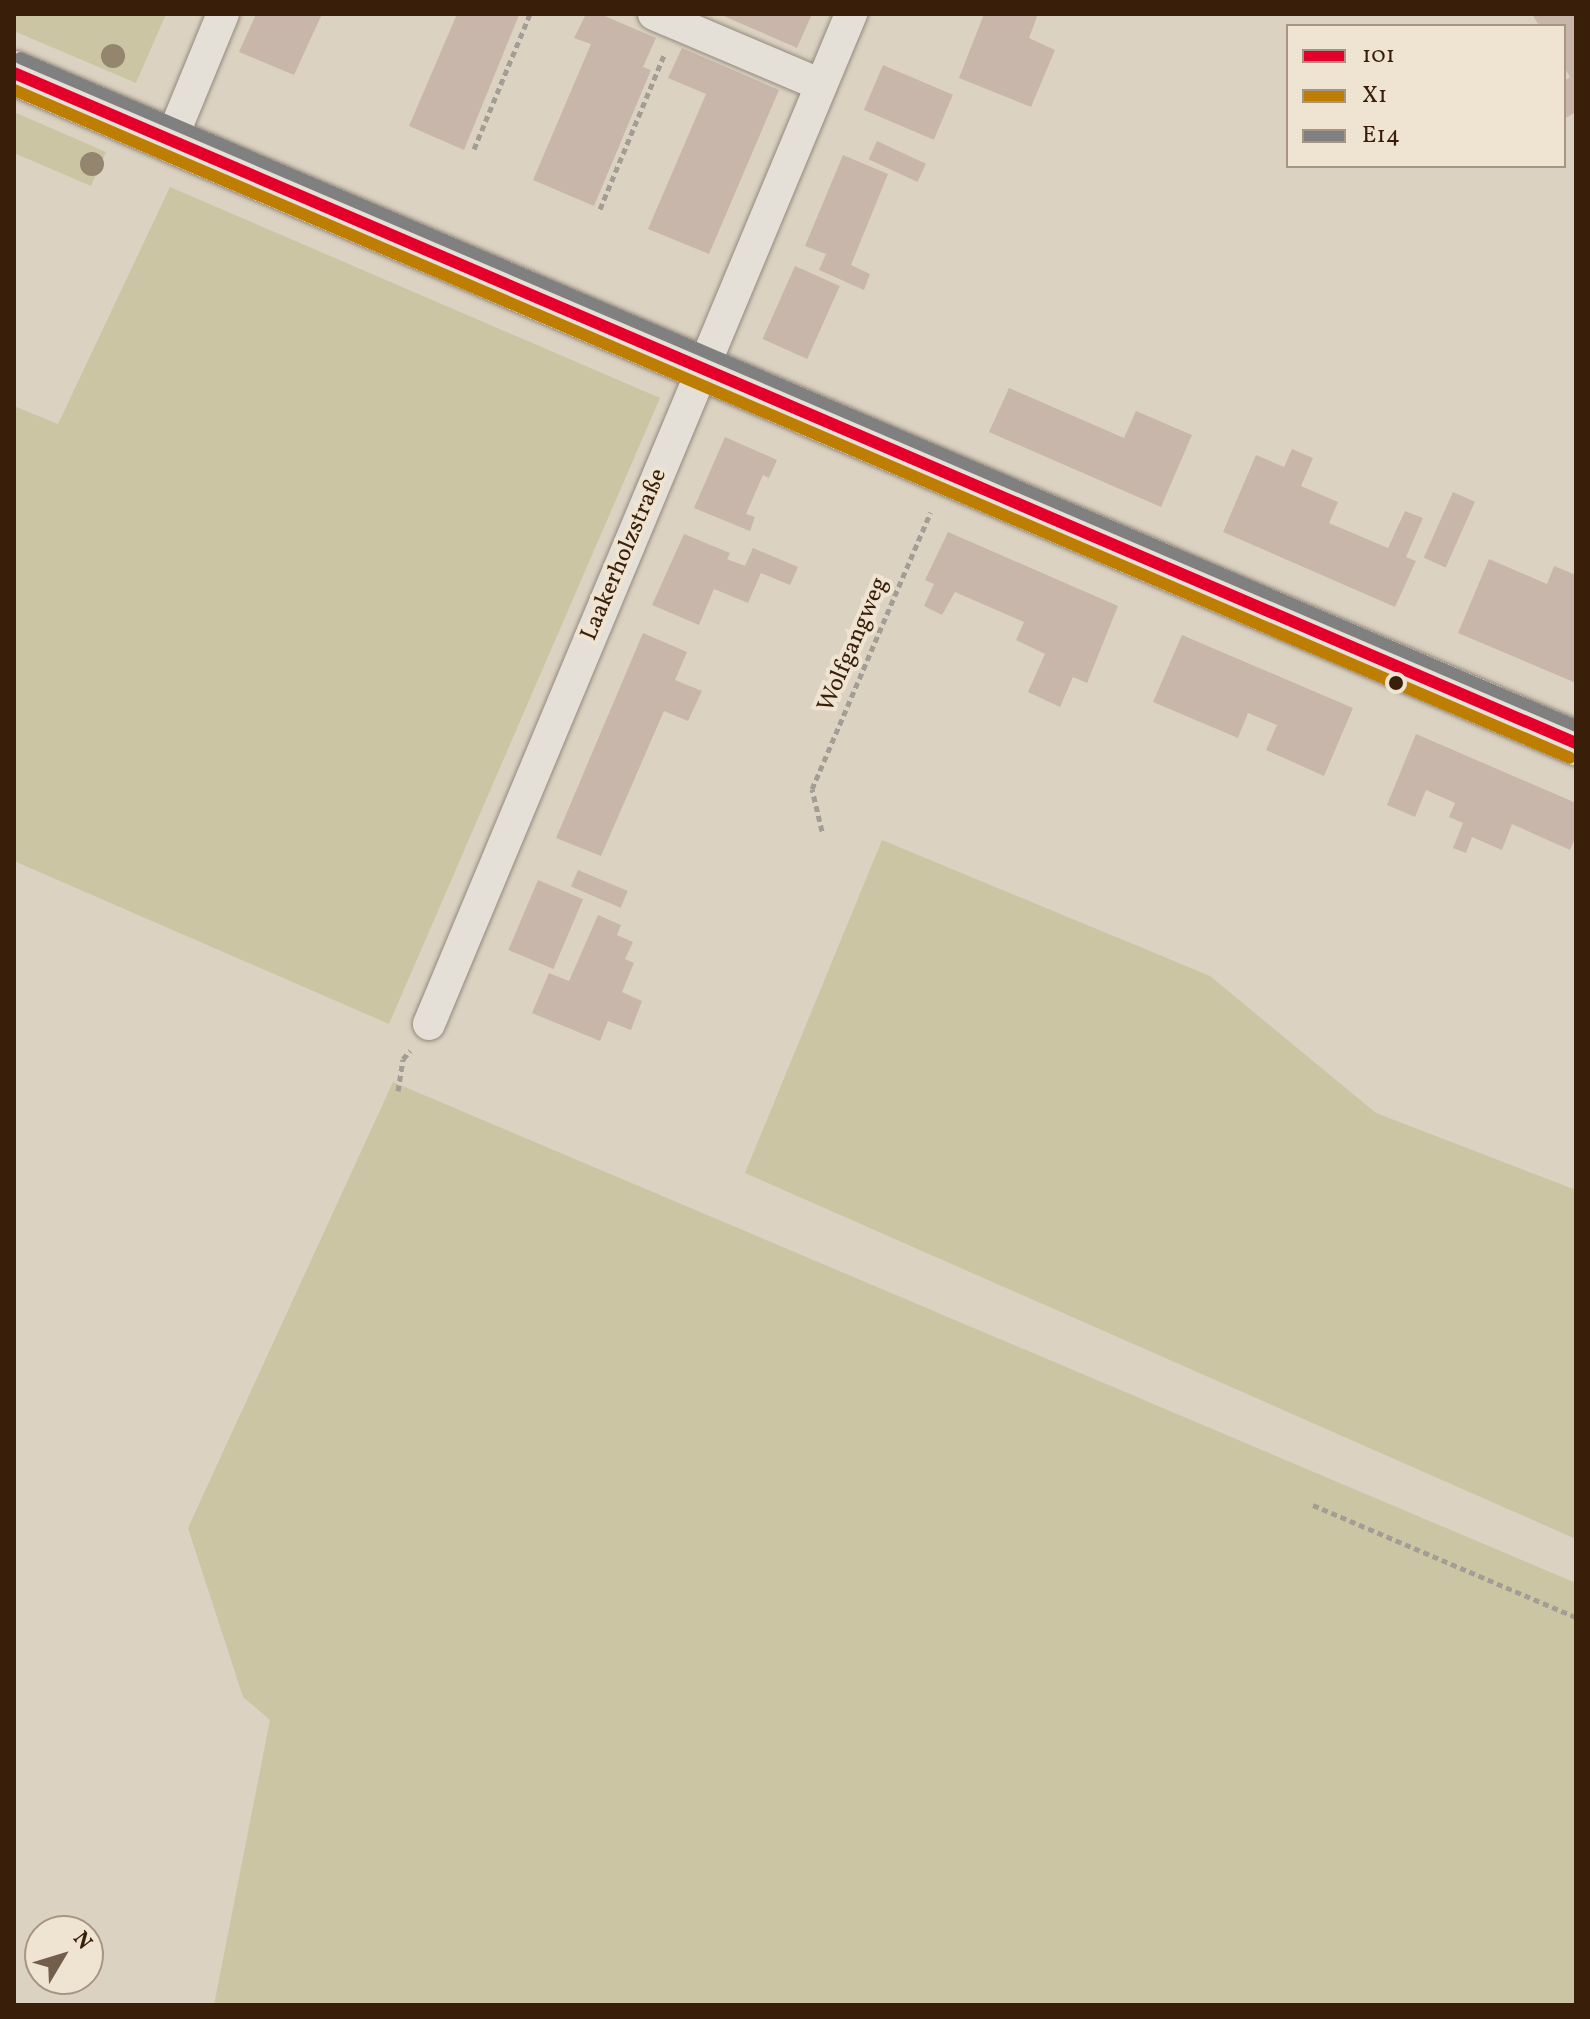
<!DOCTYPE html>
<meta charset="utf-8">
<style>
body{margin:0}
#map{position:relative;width:1590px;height:2019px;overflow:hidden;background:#dcd2c2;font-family:Vollkorn,serif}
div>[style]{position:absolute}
.green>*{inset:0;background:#cbc5a3}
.building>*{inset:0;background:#c8b6ab;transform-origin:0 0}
.path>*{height:5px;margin-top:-2.5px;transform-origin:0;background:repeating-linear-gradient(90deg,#a49d95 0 6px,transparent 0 10px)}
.roads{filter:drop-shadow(0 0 2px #92897d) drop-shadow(0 0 2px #92897d)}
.street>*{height:32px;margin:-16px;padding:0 16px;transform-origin:16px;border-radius:16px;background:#e4dfd7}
.secondary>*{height:44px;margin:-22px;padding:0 22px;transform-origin:22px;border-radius:22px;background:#e4dfd7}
.bus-1>*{height:12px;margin:-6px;padding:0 6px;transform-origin:6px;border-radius:6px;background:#e4002b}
.bus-2>*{height:12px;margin:-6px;padding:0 6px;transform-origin:6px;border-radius:6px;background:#be7e03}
.bus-3>*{height:12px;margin:-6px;padding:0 6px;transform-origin:6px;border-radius:6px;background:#808080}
.trees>*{width:24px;height:24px;margin:-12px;border-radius:50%;background:#94856e}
.dots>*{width:22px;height:22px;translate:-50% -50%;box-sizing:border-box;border:4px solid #efe4d1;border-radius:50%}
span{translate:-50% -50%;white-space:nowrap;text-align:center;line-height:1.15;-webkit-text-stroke:8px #efe4d1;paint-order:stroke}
.street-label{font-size:24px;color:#391f0a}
.frame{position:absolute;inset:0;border:16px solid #391f0a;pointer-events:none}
.legend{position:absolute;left:1286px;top:24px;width:280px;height:144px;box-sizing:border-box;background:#efe4d1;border:2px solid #a69581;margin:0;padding:10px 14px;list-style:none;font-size:24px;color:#391f0a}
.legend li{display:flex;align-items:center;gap:16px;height:40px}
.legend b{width:40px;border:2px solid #a69581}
.north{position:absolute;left:24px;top:1915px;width:80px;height:80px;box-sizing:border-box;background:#efe4d1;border:2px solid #a69581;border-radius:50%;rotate:52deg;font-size:22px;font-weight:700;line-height:32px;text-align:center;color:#391f0a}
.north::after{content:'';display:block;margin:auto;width:28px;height:36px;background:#725e4a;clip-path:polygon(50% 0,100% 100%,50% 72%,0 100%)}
</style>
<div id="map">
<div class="green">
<div style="clip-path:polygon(14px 14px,166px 14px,136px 83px,14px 31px)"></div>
<div style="clip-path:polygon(14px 112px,106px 152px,91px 186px,14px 153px)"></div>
<div style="clip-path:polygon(170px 187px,660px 398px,389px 1024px,14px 861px,14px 406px,58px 424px)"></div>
<div style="clip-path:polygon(882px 840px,1210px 976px,1376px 1113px,1576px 1190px,1576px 1539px,745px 1173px)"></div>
<div style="clip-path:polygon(393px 1082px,1576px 1583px,1576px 2005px,214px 2005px,270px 1720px,243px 1697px,188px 1528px)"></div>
</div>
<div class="building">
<div style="clip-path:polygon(256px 14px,322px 14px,294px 75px,239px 52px)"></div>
<div style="clip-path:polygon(457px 14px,519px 15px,464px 150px,409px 126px)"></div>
<div style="clip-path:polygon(586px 14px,600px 14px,656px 38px,643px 67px,651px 70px,594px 206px,533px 180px,591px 44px,574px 38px)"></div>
<div style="clip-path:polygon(719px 14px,812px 14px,797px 48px)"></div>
<div style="clip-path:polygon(984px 14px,1038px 14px,1029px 38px,1055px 50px,1031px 107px,959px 78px)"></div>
<div style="clip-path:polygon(1532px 14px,1576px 14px,1576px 112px,1564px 119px,1564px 81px,1570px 77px,1564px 67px,1564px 26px,1534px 26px,1538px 24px)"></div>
<div style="clip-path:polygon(682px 48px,779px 90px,709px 254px,648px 229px,706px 94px,668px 78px)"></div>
<div style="left:883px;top:65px;width:76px;height:49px;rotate:23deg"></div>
<div style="left:877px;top:141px;width:54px;height:20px;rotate:25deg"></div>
<div style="clip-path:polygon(843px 155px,888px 174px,851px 265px,870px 274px,864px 290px,819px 270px,826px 254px,805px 246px)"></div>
<div style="left:795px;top:266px;width:49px;height:80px;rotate:24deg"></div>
<div style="clip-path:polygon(1009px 388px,1124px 438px,1136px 411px,1192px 435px,1161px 507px,989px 432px)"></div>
<div style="clip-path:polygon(725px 437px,777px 460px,769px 478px,763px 475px,746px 514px,755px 517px,750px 531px,694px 508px)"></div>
<div style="clip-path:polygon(1292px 449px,1313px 458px,1301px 486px,1338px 502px,1329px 523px,1388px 548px,1405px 511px,1423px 518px,1406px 557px,1416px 561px,1395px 607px,1223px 532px,1256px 455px,1284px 467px)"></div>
<div style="left:1453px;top:492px;width:24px;height:72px;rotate:24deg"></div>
<div style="clip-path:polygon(948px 532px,1118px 606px,1087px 683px,1073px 677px,1060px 707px,1028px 692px,1045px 654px,1016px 640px,1024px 622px,955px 592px,942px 615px,924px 606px,934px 584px,925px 580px)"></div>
<div style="clip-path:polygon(684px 534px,730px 553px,727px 559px,745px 566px,753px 548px,798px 567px,790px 585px,761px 573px,748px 603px,714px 589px,699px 625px,652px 605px)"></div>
<div style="clip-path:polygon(1489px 559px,1547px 584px,1554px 566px,1576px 575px,1576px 683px,1458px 633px)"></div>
<div style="clip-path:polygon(643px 633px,687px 652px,675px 680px,702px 691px,688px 721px,664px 711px,601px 856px,556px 838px)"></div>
<div style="clip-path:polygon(1182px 635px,1353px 708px,1324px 776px,1266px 750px,1277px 725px,1248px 713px,1238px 738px,1153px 702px)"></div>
<div style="clip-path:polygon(1416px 734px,1576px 803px,1576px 836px,1570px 850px,1512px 824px,1502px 850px,1472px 837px,1466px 853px,1453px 848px,1463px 823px,1449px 817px,1455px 803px,1426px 790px,1415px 817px,1387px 805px)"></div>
<div style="left:578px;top:870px;width:54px;height:18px;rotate:23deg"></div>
<div style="left:538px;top:880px;width:49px;height:76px;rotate:23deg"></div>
<div style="clip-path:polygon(598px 915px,621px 925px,617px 935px,633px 942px,625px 959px,634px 963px,622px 992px,642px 1001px,631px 1030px,608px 1021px,600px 1041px,532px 1013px,549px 973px,569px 981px)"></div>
</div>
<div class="path">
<div style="left:474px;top:149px;width:146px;rotate:-67.5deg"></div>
<div style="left:600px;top:209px;width:167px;rotate:-67.4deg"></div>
<div style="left:822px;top:831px;width:43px;rotate:-103.4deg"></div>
<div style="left:812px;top:789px;width:301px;rotate:-66.8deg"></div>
<div style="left:398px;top:1091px;width:32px;rotate:-81deg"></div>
<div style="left:403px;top:1059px;width:11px;rotate:-49deg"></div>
<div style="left:1313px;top:1505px;width:286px;rotate:23.1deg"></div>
</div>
<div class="roads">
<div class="street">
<div style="left:654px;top:14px;width:181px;rotate:23deg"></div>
<div style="left:171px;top:140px;width:136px;rotate:-67.6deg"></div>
<div style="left:429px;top:1024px;width:1095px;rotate:-67.32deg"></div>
</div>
<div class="secondary">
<div style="left:14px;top:73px;width:1700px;rotate:23.22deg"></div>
</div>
</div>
<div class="bus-1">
<div style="left:14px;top:73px;width:1700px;rotate:23.22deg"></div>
</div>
<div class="bus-2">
<div style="left:14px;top:90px;width:1693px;rotate:23.23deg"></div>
</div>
<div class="bus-3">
<div style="left:20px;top:58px;width:1693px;rotate:23.23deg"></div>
</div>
<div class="trees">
<div style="left:113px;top:56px"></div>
<div style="left:92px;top:164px"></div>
</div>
<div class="dots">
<div style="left:1396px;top:683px;background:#391f0a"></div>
</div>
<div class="street-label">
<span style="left:625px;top:555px;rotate:-67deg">Laakerholzstraße</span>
<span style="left:854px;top:645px;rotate:-67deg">Wolfgangweg</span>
</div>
<div class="frame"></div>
<ul class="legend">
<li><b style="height:10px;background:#e4002b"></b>101</li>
<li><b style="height:10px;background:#be7e03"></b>X1</li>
<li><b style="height:10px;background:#808080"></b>E14</li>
</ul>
<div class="north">N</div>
</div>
